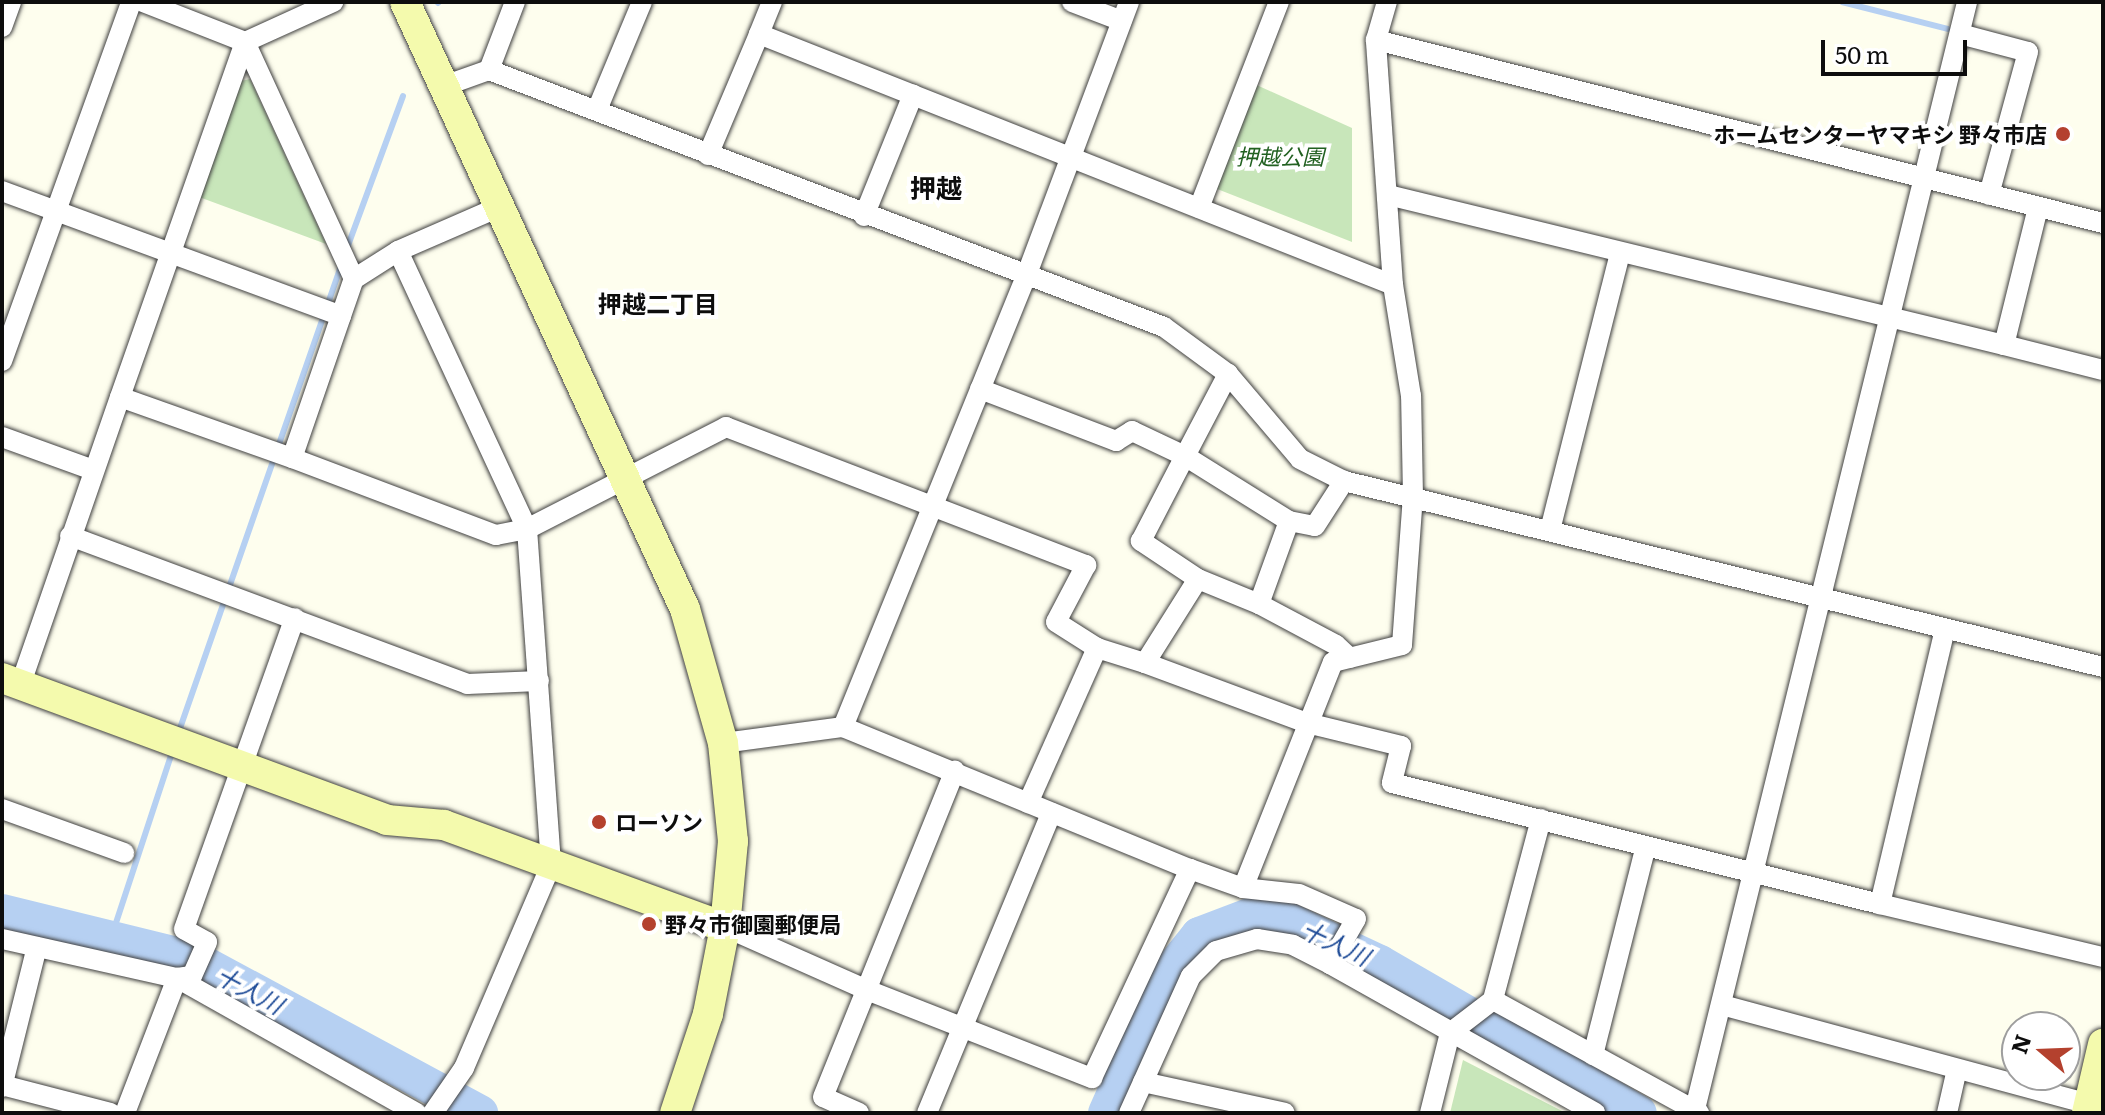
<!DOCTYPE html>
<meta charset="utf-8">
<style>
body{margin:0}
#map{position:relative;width:2105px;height:1115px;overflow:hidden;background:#fefeee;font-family:Literata,"Noto Sans JP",serif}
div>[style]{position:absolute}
.green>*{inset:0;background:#c8e6ba}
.stream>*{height:6px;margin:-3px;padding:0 3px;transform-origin:3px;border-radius:3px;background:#b6d0f2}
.river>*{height:36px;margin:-18px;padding:0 18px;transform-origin:18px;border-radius:18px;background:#b6d0f2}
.roads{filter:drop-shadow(0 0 2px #404040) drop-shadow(0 0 2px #404040)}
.street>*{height:20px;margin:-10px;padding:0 10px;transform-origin:10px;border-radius:10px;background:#fff}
.secondary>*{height:30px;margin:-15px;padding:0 15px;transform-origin:15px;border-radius:15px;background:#f4faad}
.dots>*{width:22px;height:22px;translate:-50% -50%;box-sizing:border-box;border:4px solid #fff;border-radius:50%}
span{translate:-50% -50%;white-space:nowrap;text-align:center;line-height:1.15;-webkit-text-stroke:8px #fff;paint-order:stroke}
.poi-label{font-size:22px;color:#0d0d0d;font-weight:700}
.right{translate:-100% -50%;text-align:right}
.left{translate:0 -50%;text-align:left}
.park-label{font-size:22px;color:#226121;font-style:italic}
.neighbourhood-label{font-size:24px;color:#0d0d0d;font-weight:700}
.water-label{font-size:24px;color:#1e4b97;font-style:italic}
.quarter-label{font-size:26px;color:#0d0d0d;font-weight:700}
.frame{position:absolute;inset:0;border:4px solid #0d0d0d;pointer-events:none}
.north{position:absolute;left:2001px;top:1011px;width:80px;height:80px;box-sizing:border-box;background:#fff;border:2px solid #9e9e9e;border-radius:50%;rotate:289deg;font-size:22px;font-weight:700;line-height:32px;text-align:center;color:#0d0d0d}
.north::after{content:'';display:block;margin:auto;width:28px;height:36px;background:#b4412e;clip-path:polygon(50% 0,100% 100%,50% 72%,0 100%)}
.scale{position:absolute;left:1821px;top:40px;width:146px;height:36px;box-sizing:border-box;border:4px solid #0d0d0d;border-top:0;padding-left:10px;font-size:24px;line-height:28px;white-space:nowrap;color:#0d0d0d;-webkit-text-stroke:6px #fff;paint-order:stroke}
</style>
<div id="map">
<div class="green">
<div style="clip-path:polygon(250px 79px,326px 244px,199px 197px,241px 81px)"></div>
<div style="clip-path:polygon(1250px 82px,1352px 128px,1352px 242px,1207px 185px)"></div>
<div style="clip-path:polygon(1463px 1060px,1566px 1113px,1450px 1113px)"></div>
</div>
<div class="stream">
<div style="left:1842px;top:2px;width:109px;rotate:14.3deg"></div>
<div style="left:438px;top:3px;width:1px;rotate:-45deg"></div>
<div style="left:346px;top:251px;width:165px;rotate:-69.8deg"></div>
<div style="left:178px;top:734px;width:497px;rotate:-70.8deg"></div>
<div style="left:111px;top:938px;width:199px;rotate:-71.8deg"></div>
</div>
<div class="river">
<div style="left:2px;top:912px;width:201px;rotate:13.8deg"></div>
<div style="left:197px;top:960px;width:322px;rotate:28.4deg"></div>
<div style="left:1106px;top:1113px;width:151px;rotate:-66.2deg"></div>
<div style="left:1167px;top:975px;width:51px;rotate:-51.3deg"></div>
<div style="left:1199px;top:935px;width:62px;rotate:-20.8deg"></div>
<div style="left:1257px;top:913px;width:27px;rotate:10deg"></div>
<div style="left:1284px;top:918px;width:106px;rotate:25.1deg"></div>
<div style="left:1380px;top:963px;width:299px;rotate:30.1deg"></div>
</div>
<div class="roads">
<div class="street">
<div style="left:143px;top:2px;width:110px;rotate:21.4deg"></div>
<div style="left:245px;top:42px;width:97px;rotate:-24.4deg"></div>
<div style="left:1072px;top:2px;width:53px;rotate:20.8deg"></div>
<div style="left:2px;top:27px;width:27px;rotate:-70deg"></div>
<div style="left:759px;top:34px;width:35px;rotate:-68deg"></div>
<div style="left:1960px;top:34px;width:70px;rotate:14.8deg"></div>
<div style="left:2028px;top:52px;width:148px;rotate:105.3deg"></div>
<div style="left:1376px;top:40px;width:40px;rotate:-74deg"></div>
<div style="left:245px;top:42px;width:261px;rotate:65.3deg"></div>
<div style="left:354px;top:279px;width:52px;rotate:-32.5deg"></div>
<div style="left:489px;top:70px;width:73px;rotate:-69.1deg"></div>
<div style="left:444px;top:86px;width:48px;rotate:-19.6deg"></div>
<div style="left:489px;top:70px;width:722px;rotate:20.84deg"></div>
<div style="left:1164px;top:327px;width:79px;rotate:36.3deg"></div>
<div style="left:1228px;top:374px;width:111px;rotate:49.7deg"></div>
<div style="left:1300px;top:459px;width:49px;rotate:26.6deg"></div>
<div style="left:1344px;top:481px;width:781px;rotate:13.77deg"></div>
<div style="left:597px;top:110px;width:117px;rotate:-67.4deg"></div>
<div style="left:708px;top:155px;width:131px;rotate:-67.1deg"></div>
<div style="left:759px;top:34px;width:682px;rotate:21.6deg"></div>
<div style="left:2px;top:191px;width:361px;rotate:20.2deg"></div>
<div style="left:341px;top:316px;width:150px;rotate:109deg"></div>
<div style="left:292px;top:458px;width:182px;rotate:-160.5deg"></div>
<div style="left:120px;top:397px;width:305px;rotate:109.1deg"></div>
<div style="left:1388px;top:195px;width:634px;rotate:13.69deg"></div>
<div style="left:2004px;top:345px;width:141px;rotate:-76.1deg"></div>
<div style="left:499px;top:207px;width:110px;rotate:156.5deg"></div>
<div style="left:398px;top:251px;width:306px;rotate:65.1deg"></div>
<div style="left:527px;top:529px;width:224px;rotate:-27.1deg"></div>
<div style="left:726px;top:427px;width:386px;rotate:21deg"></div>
<div style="left:1086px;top:565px;width:64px;rotate:117.8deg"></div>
<div style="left:1056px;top:622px;width:49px;rotate:32.4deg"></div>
<div style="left:1097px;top:648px;width:50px;rotate:17.4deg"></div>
<div style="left:1145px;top:663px;width:99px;rotate:-57.8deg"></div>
<div style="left:1198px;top:579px;width:69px;rotate:-146.3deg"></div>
<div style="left:1141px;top:541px;width:96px;rotate:-62.6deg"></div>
<div style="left:1185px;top:456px;width:123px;rotate:32deg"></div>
<div style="left:1289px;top:521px;width:26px;rotate:11deg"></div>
<div style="left:1315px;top:526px;width:54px;rotate:-57.2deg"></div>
<div style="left:1199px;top:208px;width:221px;rotate:-68.8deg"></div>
<div style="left:864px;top:216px;width:131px;rotate:-68deg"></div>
<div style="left:341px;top:316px;width:39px;rotate:-71deg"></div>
<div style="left:2004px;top:345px;width:102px;rotate:14.2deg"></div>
<div style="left:2px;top:361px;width:381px;rotate:-70.2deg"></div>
<div style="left:980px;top:389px;width:146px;rotate:20.9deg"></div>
<div style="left:1116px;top:441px;width:19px;rotate:-32deg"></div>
<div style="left:1132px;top:431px;width:59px;rotate:25.3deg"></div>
<div style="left:1185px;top:456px;width:93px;rotate:-62.3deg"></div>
<div style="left:120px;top:397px;width:376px;rotate:-70.6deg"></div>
<div style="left:2px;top:437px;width:97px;rotate:19.9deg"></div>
<div style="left:292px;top:458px;width:218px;rotate:20.7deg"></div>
<div style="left:496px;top:535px;width:32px;rotate:-11deg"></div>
<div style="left:527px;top:529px;width:337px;rotate:85.9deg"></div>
<div style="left:551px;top:865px;width:221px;rotate:113.2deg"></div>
<div style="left:464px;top:1068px;width:55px;rotate:124.6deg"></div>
<div style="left:1550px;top:530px;width:286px;rotate:-75.8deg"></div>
<div style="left:70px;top:536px;width:424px;rotate:20.4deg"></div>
<div style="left:467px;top:684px;width:72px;rotate:-2.4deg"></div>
<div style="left:1198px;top:579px;width:66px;rotate:22.3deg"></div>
<div style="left:1259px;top:604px;width:87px;rotate:28deg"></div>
<div style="left:1336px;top:645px;width:19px;rotate:43deg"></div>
<div style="left:1259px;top:604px;width:88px;rotate:-70.1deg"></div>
<div style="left:1945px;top:629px;width:283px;rotate:103.3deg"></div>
<div style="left:1880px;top:904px;width:229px;rotate:13.4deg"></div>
<div style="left:1145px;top:663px;width:173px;rotate:20.3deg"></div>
<div style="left:1307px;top:723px;width:97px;rotate:13.7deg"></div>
<div style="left:1401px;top:746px;width:38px;rotate:104deg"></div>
<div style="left:1392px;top:783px;width:503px;rotate:13.93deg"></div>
<div style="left:843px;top:727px;width:375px;rotate:22.3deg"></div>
<div style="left:723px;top:743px;width:121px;rotate:-7.6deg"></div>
<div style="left:843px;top:727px;width:484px;rotate:-67.9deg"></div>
<div style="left:1025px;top:279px;width:296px;rotate:-69.4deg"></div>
<div style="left:1028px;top:803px;width:170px;rotate:-66deg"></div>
<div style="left:2px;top:809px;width:130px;rotate:19.8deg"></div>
<div style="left:1541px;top:819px;width:187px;rotate:104.9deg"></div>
<div style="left:1493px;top:1000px;width:235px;rotate:28.7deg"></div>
<div style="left:1243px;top:888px;width:243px;rotate:-68.3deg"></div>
<div style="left:1333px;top:662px;width:71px;rotate:-13.8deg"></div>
<div style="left:1402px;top:645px;width:149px;rotate:-85.8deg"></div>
<div style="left:1413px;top:496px;width:100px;rotate:-91.1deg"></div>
<div style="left:1411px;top:396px;width:112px;rotate:-99.2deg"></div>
<div style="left:1393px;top:285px;width:246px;rotate:-94deg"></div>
<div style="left:1376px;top:40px;width:750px;rotate:14.13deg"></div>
<div style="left:725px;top:927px;width:155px;rotate:23.9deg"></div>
<div style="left:867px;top:990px;width:242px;rotate:21.4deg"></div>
<div style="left:1092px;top:1078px;width:231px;rotate:-64.9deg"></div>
<div style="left:1190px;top:869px;width:56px;rotate:19.7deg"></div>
<div style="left:1243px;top:888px;width:56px;rotate:6.1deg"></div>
<div style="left:1299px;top:894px;width:62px;rotate:23.7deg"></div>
<div style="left:1356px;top:919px;width:52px;rotate:120deg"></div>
<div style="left:2px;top:939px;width:179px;rotate:12.6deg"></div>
<div style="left:177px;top:978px;width:275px;rotate:29.4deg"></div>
<div style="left:1722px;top:1005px;width:380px;rotate:15.1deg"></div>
<div style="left:1593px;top:1055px;width:211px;rotate:-75.8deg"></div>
<div style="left:1143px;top:1082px;width:145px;rotate:12.3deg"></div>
<div style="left:2px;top:1085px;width:112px;rotate:14.5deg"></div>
<div style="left:2px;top:1087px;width:144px;rotate:-76deg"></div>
<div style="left:125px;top:1113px;width:145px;rotate:-68.9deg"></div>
<div style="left:177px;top:978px;width:15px;rotate:-8deg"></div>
<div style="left:192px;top:976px;width:37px;rotate:-66deg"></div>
<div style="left:207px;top:942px;width:26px;rotate:-151deg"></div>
<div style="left:184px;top:929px;width:330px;rotate:-70.4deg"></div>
<div style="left:859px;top:1113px;width:39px;rotate:-156deg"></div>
<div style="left:823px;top:1097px;width:352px;rotate:-68deg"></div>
<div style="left:927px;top:1113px;width:325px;rotate:-67.5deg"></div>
<div style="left:1129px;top:1113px;width:150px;rotate:-65.7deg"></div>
<div style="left:1191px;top:976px;width:35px;rotate:-45deg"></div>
<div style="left:1216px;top:951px;width:43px;rotate:-16.3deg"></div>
<div style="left:1257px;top:939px;width:36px;rotate:9deg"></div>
<div style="left:1293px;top:945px;width:42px;rotate:27.2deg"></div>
<div style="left:1330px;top:964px;width:304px;rotate:29.3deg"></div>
<div style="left:1430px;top:1113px;width:82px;rotate:-76deg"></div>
<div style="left:1450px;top:1033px;width:54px;rotate:-37.5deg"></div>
<div style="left:1694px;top:1113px;width:1144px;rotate:-76.19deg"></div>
<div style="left:1947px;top:1113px;width:45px;rotate:-77.2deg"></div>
</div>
<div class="secondary">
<div style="left:405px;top:2px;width:668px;rotate:65.24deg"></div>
<div style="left:685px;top:609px;width:139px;rotate:74.2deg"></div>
<div style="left:723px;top:743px;width:99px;rotate:84.2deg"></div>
<div style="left:733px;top:841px;width:86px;rotate:95.3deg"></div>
<div style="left:725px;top:927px;width:89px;rotate:101.1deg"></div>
<div style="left:708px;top:1014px;width:104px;rotate:108.4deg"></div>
<div style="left:2px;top:678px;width:410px;rotate:20.2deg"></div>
<div style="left:387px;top:820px;width:57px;rotate:5deg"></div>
<div style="left:444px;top:825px;width:299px;rotate:20deg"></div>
<div style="left:2087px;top:1113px;width:71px;rotate:-76.9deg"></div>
</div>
</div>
<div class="dots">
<div style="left:2063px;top:134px;background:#b4412e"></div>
<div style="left:599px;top:822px;background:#b4412e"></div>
<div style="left:649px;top:924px;background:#b4412e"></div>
</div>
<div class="poi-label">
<span class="right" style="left:2047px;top:134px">ホームセンターヤマキシ 野々市店</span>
<span class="left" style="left:615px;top:822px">ローソン</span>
<span class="left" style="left:665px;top:924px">野々市御園郵便局</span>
</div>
<div class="park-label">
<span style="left:1280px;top:156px">押越公園</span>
</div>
<div class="neighbourhood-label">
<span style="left:658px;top:303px">押越二丁目</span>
</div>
<div class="water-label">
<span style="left:1336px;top:942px;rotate:25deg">十人川</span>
<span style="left:250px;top:989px;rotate:28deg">十人川</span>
</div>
<div class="quarter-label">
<span style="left:936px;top:187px">押越</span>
</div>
<div class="frame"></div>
<div class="north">N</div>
<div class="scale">50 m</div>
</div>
